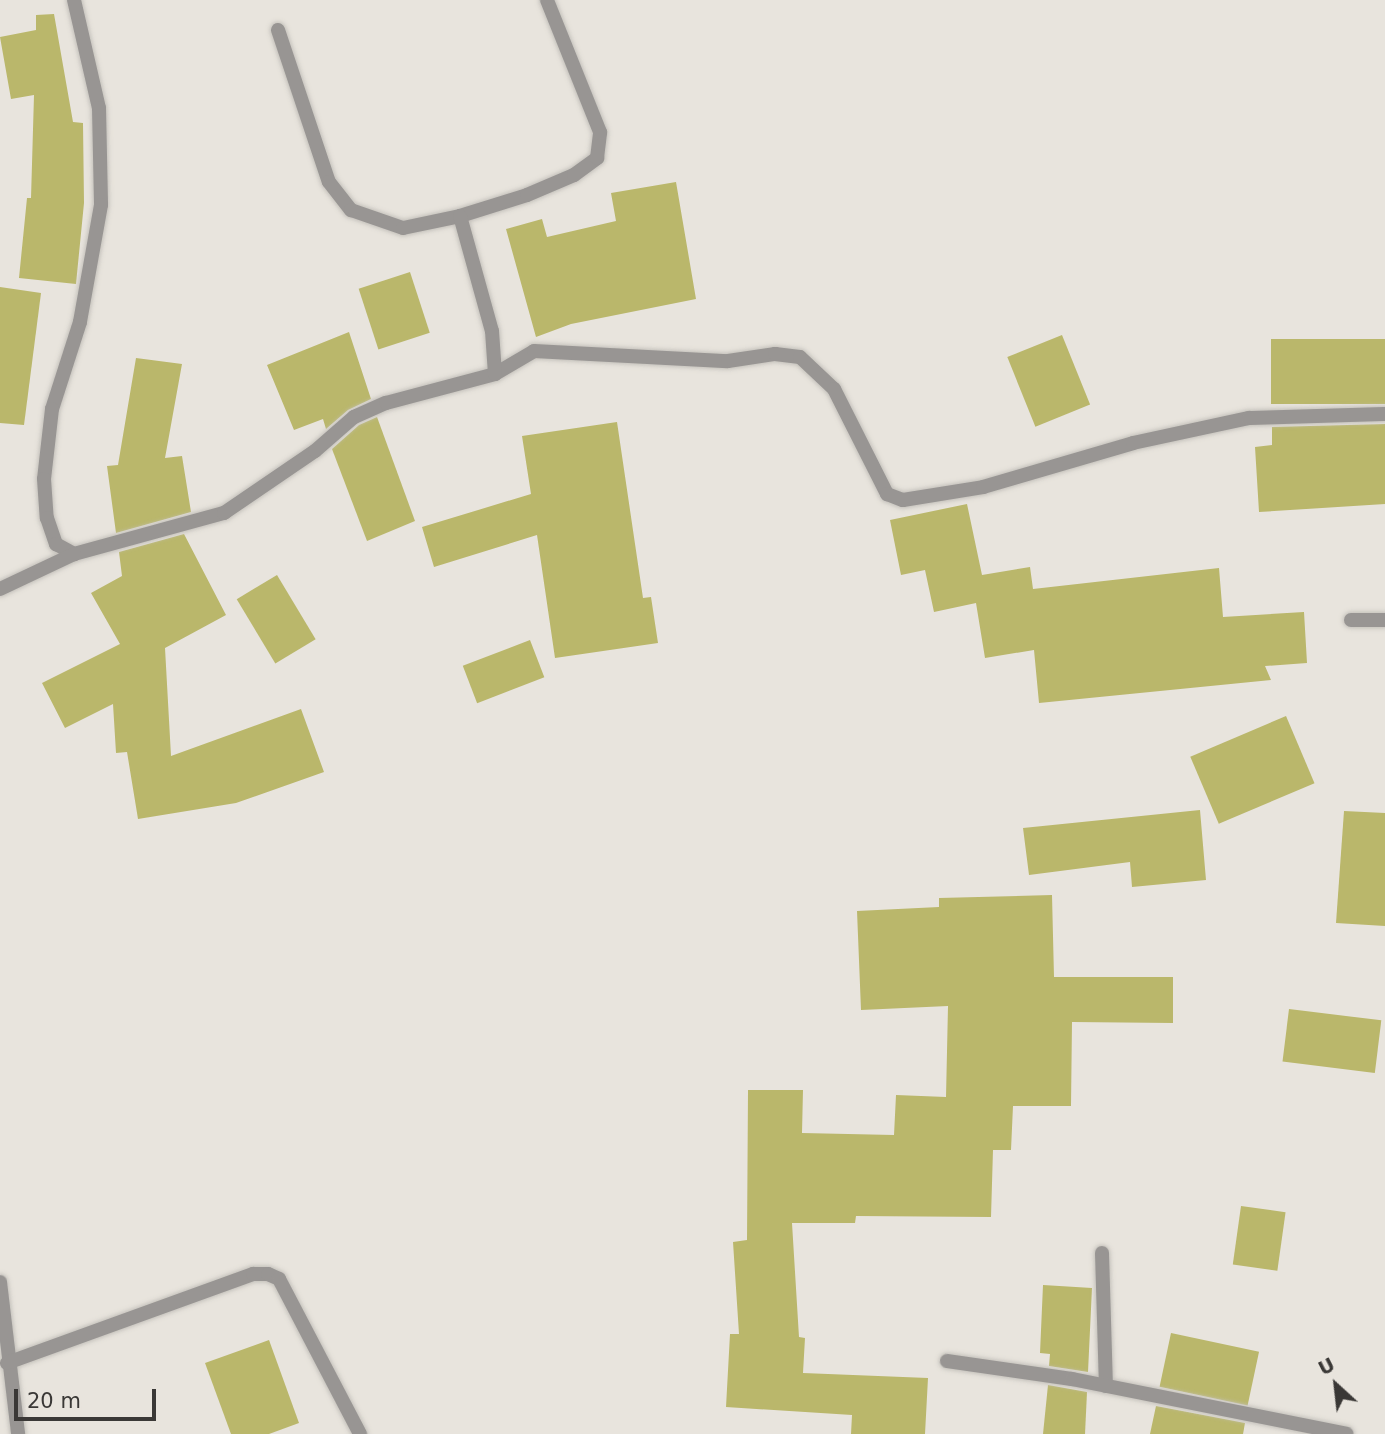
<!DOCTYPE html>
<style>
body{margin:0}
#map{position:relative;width:1385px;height:1434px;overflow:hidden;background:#e8e4dd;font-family:"DejaVu Sans",sans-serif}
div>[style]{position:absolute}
.building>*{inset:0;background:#bab76b;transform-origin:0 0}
.roads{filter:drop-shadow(0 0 2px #c5c2bc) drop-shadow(0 0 2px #c5c2bc)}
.street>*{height:14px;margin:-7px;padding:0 7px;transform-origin:7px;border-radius:7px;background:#989593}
span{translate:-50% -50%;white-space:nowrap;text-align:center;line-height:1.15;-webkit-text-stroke:5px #e8e4dd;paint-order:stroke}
.north{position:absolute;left:1301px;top:1350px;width:70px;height:70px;-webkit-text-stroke:5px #e8e4dd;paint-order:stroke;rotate:333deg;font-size:19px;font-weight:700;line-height:28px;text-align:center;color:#3a3836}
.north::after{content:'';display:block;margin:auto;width:24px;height:32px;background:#3a3836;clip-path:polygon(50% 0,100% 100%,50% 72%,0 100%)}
.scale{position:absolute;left:14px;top:1389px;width:142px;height:32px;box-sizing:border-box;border:4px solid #3a3836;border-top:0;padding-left:9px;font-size:21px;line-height:24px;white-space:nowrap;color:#3a3836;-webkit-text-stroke:5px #e8e4dd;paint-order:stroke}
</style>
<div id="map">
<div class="building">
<div style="clip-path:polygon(54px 14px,73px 122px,83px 123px,84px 203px,76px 284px,19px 278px,27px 198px,31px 198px,34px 95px,11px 99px,0 37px,36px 30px,36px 15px)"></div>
<div style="clip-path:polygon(676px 182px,696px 299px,571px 324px,536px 337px,506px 229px,542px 219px,547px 237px,616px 221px,611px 193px)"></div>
<div style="left:410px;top:272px;width:64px;height:54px;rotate:72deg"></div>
<div style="clip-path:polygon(0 287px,41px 293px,24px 425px,0 423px)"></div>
<div style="clip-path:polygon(349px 332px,371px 399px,348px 410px,326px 429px,323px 419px,294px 430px,267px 365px)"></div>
<div style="left:1062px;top:335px;width:75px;height:59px;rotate:68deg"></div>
<div style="left:1385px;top:339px;width:65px;height:114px;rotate:90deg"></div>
<div style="clip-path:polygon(136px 358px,182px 364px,165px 458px,182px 456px,191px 512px,116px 533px,107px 466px,118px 465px)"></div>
<div style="clip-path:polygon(377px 417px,415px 521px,367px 541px,332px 449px,359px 425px)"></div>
<div style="clip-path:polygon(617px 422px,643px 598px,651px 597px,658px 643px,555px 658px,537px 535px,434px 567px,422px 527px,531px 494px,522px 436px)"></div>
<div style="clip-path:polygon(1385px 424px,1385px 504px,1259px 512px,1255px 447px,1272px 445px,1272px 427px)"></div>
<div style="clip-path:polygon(967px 504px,982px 575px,1030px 567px,1033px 589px,1219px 568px,1223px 617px,1304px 612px,1307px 663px,1265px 666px,1271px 680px,1039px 703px,1034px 650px,985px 658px,976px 603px,934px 612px,925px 570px,901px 575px,890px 520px)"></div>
<div style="clip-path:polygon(184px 534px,226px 615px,165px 648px,171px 756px,301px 709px,324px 772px,236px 803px,138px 819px,127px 752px,116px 753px,113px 704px,65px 728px,42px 683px,120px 644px,91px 593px,122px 576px,119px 552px)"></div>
<div style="left:277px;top:575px;width:75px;height:47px;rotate:59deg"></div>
<div style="left:530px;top:640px;width:40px;height:72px;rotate:69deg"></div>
<div style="left:1286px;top:716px;width:73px;height:104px;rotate:67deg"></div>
<div style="clip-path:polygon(1200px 810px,1206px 880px,1132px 887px,1130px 862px,1029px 875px,1023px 828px)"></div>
<div style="clip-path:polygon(1344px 811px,1385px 813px,1385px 926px,1336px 923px)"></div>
<div style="clip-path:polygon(1052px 895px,1054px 977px,1173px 977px,1173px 1023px,1072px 1022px,1071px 1106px,1013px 1106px,1011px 1150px,993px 1150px,991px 1217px,856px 1216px,855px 1223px,792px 1223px,799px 1337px,805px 1338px,803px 1373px,928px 1378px,925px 1434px,851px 1434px,852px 1415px,726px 1407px,730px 1334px,739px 1334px,733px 1242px,747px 1240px,748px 1090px,803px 1090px,802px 1133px,894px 1135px,896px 1095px,946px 1097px,948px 1006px,861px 1010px,857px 911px,939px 907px,939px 898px)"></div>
<div style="left:1289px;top:1009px;width:93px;height:53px;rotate:7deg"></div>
<div style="left:1241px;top:1206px;width:45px;height:59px;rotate:8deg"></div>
<div style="clip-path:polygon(1043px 1285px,1092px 1288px,1088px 1372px,1049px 1366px,1050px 1354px,1040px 1353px)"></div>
<div style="left:1171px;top:1333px;width:90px;height:55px;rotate:12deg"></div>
<div style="clip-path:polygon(269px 1340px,299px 1423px,269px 1434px,231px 1434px,205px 1363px)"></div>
<div style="clip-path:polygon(1048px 1385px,1087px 1392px,1085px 1434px,1043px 1434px)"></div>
<div style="clip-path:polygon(1156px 1406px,1245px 1423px,1243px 1434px,1150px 1434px)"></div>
</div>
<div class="roads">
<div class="street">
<div style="left:74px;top:0;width:111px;rotate:77deg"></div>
<div style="left:99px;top:108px;width:97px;rotate:88.8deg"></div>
<div style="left:101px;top:205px;width:119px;rotate:100.2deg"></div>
<div style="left:80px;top:322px;width:91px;rotate:107.8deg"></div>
<div style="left:52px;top:409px;width:70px;rotate:96.5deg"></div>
<div style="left:44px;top:479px;width:39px;rotate:86deg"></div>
<div style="left:47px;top:518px;width:28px;rotate:71deg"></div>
<div style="left:56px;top:544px;width:21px;rotate:29deg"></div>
<div style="left:74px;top:554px;width:156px;rotate:-15.3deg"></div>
<div style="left:224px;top:513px;width:110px;rotate:-34.3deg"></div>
<div style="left:315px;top:451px;width:52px;rotate:-41.1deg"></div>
<div style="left:354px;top:417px;width:35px;rotate:-24deg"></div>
<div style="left:386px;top:403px;width:113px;rotate:-14.9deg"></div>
<div style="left:495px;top:374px;width:45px;rotate:-30.5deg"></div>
<div style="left:534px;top:351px;width:194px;rotate:3deg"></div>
<div style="left:728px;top:361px;width:48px;rotate:-8.5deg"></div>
<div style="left:775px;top:354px;width:25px;rotate:7deg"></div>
<div style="left:800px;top:357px;width:47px;rotate:43.3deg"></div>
<div style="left:834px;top:389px;width:118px;rotate:63.2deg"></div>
<div style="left:887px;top:494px;width:17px;rotate:21deg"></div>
<div style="left:903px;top:500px;width:81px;rotate:-9.2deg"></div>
<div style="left:983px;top:487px;width:156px;rotate:-16.3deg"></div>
<div style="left:1133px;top:443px;width:119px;rotate:-12.2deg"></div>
<div style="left:1249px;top:418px;width:136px;rotate:-1.7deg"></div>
<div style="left:278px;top:30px;width:160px;rotate:71.5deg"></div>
<div style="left:329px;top:182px;width:36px;rotate:52deg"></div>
<div style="left:351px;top:210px;width:55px;rotate:19.1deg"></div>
<div style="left:403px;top:228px;width:58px;rotate:-11.9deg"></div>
<div style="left:460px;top:216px;width:70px;rotate:-17.4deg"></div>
<div style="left:527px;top:195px;width:51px;rotate:-23.1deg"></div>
<div style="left:574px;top:175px;width:29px;rotate:-36deg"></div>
<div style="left:597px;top:158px;width:26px;rotate:-83deg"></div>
<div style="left:600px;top:132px;width:142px;rotate:-111.9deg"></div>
<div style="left:460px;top:216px;width:119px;rotate:74.5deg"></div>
<div style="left:492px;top:331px;width:43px;rotate:86deg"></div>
<div style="left:0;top:589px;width:82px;rotate:-25.3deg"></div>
<div style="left:1351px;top:620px;width:34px"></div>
<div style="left:1102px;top:1253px;width:133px;rotate:88.3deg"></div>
<div style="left:0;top:1282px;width:153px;rotate:83.2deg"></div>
<div style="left:947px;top:1361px;width:126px;rotate:8.2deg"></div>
<div style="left:1072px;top:1379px;width:280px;rotate:11.3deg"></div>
<div style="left:7px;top:1363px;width:262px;rotate:-19.9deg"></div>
<div style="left:253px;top:1274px;width:15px"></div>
<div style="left:268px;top:1274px;width:12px;rotate:24deg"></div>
<div style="left:279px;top:1279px;width:175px;rotate:62.4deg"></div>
</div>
</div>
<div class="north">U</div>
<div class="scale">20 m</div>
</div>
